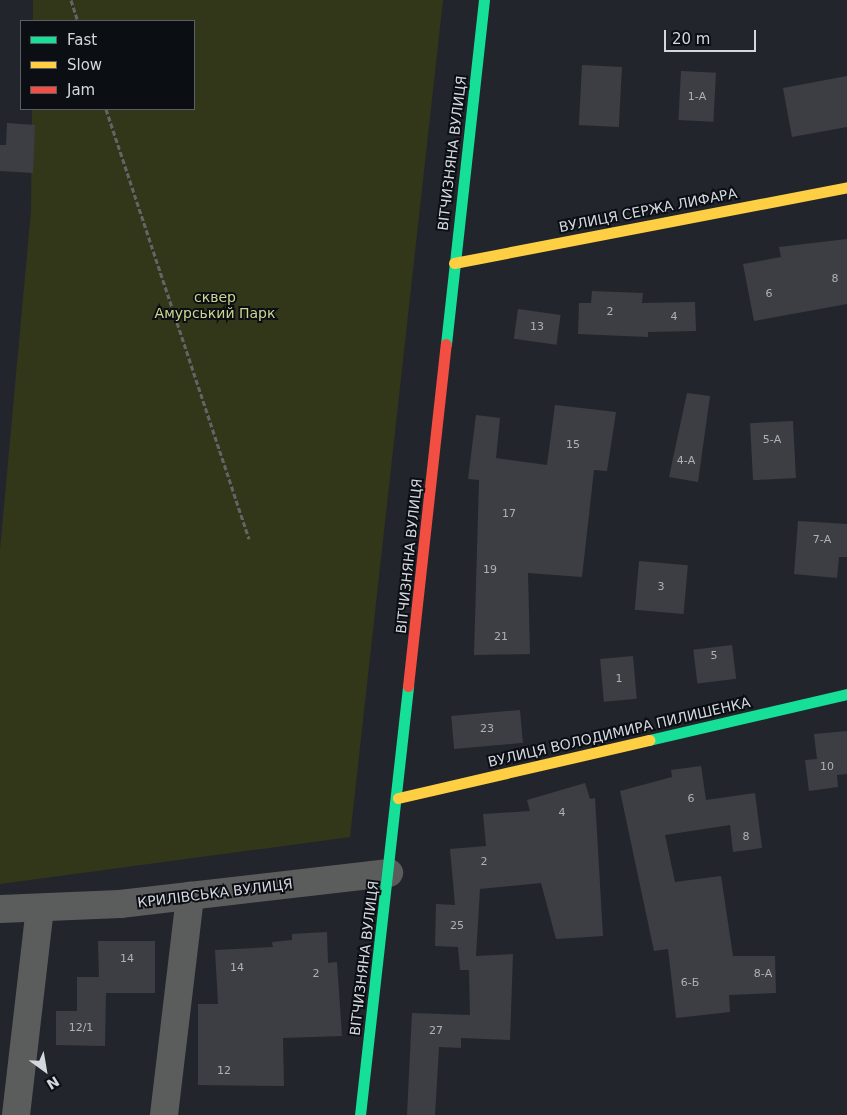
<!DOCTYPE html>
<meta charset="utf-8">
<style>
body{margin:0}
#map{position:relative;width:847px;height:1115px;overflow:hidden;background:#22262c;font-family:"DejaVu Sans",sans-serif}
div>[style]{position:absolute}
.green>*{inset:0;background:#333719}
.building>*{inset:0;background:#3d3e43;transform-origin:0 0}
.path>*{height:3px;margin-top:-1.5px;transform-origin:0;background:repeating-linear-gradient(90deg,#636466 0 5px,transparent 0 7.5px)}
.street>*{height:28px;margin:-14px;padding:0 14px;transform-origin:14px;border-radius:14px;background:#5b5c5c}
.fast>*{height:11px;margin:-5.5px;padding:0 5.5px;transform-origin:5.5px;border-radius:5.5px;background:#16e098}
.slow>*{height:11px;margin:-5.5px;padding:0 5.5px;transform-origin:5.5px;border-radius:5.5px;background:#ffcf43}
.jam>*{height:11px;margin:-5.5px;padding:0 5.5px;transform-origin:5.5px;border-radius:5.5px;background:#f24e42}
span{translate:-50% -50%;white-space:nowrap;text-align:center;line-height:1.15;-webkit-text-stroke:4px #0b0e13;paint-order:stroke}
.number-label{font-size:11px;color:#aeb1b7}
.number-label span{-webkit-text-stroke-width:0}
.street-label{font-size:14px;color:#d3d7de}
.park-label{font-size:14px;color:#ccd690}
.legend{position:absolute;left:20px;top:20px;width:175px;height:90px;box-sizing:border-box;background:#0b0e13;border:1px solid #5b5e64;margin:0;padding:6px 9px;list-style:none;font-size:15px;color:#d3d7de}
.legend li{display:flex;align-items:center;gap:10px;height:25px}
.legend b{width:25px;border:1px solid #5b5e64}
.north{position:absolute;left:20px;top:1045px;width:50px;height:50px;-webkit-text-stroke:4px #0b0e13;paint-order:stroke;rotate:148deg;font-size:14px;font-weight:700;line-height:20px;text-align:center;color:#d3d7de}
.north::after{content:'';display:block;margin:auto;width:18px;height:22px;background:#d3d7de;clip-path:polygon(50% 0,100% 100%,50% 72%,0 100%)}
.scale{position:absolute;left:664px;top:30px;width:92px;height:22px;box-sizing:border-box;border:2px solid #d3d7de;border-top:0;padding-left:6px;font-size:15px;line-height:18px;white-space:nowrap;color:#d3d7de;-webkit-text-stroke:4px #0b0e13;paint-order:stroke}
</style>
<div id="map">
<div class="green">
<div style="clip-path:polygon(33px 0,443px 0,350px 837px,0 884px,0 550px,31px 211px,32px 109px,194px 109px,194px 21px,33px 21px)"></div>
</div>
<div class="building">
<div style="left:582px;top:65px;width:40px;height:60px;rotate:3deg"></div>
<div style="left:681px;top:71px;width:35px;height:49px;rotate:3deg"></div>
<div style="clip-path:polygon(847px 76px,847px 127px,792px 137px,783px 88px)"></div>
<div style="clip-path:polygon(7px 123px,35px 125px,33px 173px,0 171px,0 145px,6px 145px)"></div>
<div style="clip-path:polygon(847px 239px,847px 304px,754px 321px,743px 264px,781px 257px,779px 247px)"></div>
<div style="clip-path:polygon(592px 291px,643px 293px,642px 303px,695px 302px,696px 331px,648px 332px,648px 337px,578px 334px,579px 303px,591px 303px)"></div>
<div style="left:518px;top:309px;width:43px;height:30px;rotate:8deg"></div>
<div style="clip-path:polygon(687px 393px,710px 396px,698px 482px,669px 477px)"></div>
<div style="clip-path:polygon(555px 405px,616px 412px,607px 471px,594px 470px,582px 577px,528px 573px,530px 654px,474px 655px,479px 480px,468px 479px,476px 415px,500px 418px,496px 458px,547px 465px)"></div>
<div style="left:793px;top:421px;width:57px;height:43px;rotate:87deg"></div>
<div style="clip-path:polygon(798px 521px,847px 524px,847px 557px,839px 557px,837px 578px,794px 574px)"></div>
<div style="left:639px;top:561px;width:49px;height:49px;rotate:5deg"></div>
<div style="left:732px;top:645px;width:34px;height:39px;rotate:83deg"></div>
<div style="left:633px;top:656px;width:43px;height:33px;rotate:85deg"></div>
<div style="left:520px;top:710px;width:33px;height:69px;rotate:85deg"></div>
<div style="clip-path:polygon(847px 731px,847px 774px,837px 775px,838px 787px,809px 791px,805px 760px,817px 759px,814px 734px)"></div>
<div style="clip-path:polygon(701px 766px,706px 800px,755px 793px,762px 848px,733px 852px,730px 825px,665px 835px,675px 882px,721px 876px,733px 956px,775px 956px,776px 993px,729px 995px,730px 1012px,676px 1018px,668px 949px,654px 951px,620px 791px,672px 777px,671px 770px)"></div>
<div style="clip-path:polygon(585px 783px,590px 799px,595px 798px,603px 936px,556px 939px,541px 883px,480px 889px,476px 956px,513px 954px,510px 1040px,461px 1038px,461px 1048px,439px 1047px,435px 1115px,407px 1115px,412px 1013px,470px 1015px,469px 970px,460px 970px,458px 947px,435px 946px,436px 904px,455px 905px,450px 849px,486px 846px,483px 814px,530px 811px,527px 800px)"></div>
<div style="clip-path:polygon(327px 932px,328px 963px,337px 962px,342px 1036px,283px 1038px,284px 1086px,198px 1085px,198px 1004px,218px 1004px,215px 950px,273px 947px,272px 942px,292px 940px,292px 934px)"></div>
<div style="clip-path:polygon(98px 941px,155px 941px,155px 993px,106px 993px,105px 1046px,56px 1045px,56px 1011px,77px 1011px,77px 977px,99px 977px)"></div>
</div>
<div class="path">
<div style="left:71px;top:0;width:22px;rotate:72deg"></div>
<div style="left:106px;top:109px;width:453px;rotate:71.6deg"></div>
</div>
<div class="street">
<div style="left:0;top:909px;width:120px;rotate:-2.4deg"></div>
<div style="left:120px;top:904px;width:271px;rotate:-6.6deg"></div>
<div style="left:16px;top:1115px;width:208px;rotate:-83.4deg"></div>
<div style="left:164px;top:1115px;width:221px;rotate:-83.2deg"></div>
</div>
<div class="fast">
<div style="left:446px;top:344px;width:346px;rotate:-83.7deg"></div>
<div style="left:649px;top:740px;width:203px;rotate:-13.1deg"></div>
<div style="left:360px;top:1115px;width:432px;rotate:-83.6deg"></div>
</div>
<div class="slow">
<div style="left:454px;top:263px;width:400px;rotate:-10.9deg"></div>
<div style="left:398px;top:798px;width:258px;rotate:-13deg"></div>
</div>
<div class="jam">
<div style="left:408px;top:686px;width:344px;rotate:-83.7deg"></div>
</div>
<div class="number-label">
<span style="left:697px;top:97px">1-А</span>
<span style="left:835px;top:279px">8</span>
<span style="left:769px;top:294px">6</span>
<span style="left:610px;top:312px">2</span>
<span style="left:674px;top:317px">4</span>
<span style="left:537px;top:327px">13</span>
<span style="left:772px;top:440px">5-А</span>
<span style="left:573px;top:445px">15</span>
<span style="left:686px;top:461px">4-А</span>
<span style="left:509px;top:514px">17</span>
<span style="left:822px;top:540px">7-А</span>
<span style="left:490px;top:570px">19</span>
<span style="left:661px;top:587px">3</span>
<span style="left:501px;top:637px">21</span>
<span style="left:714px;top:656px">5</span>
<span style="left:619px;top:679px">1</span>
<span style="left:487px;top:729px">23</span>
<span style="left:827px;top:767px">10</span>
<span style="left:691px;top:799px">6</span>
<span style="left:562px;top:813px">4</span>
<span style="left:746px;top:837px">8</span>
<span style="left:484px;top:862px">2</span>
<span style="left:457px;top:926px">25</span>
<span style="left:127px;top:959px">14</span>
<span style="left:237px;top:968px">14</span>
<span style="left:316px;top:974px">2</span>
<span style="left:763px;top:974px">8-А</span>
<span style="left:690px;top:983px">6-Б</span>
<span style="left:81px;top:1028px">12/1</span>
<span style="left:436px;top:1031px">27</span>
<span style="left:224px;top:1071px">12</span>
</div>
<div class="street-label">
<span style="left:452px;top:153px;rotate:-83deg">ВІТЧИЗНЯНА ВУЛИЦЯ</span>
<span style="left:648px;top:210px;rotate:-11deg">ВУЛИЦЯ СЕРЖА ЛИФАРА</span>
<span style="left:409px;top:556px;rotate:-84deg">ВІТЧИЗНЯНА ВУЛИЦЯ</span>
<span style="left:619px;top:732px;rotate:-13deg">ВУЛИЦЯ ВОЛОДИМИРА ПИЛИШЕНКА</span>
<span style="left:215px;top:893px;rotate:-7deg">КРИЛІВСЬКА ВУЛИЦЯ</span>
<span style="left:364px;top:958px;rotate:-83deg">ВІТЧИЗНЯНА ВУЛИЦЯ</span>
</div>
<div class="park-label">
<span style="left:215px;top:305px">сквер<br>Амурський Парк</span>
</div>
<ul class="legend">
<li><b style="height:6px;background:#16e098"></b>Fast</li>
<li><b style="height:6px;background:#ffcf43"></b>Slow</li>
<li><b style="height:6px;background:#f24e42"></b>Jam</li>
</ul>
<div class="north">N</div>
<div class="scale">20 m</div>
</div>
